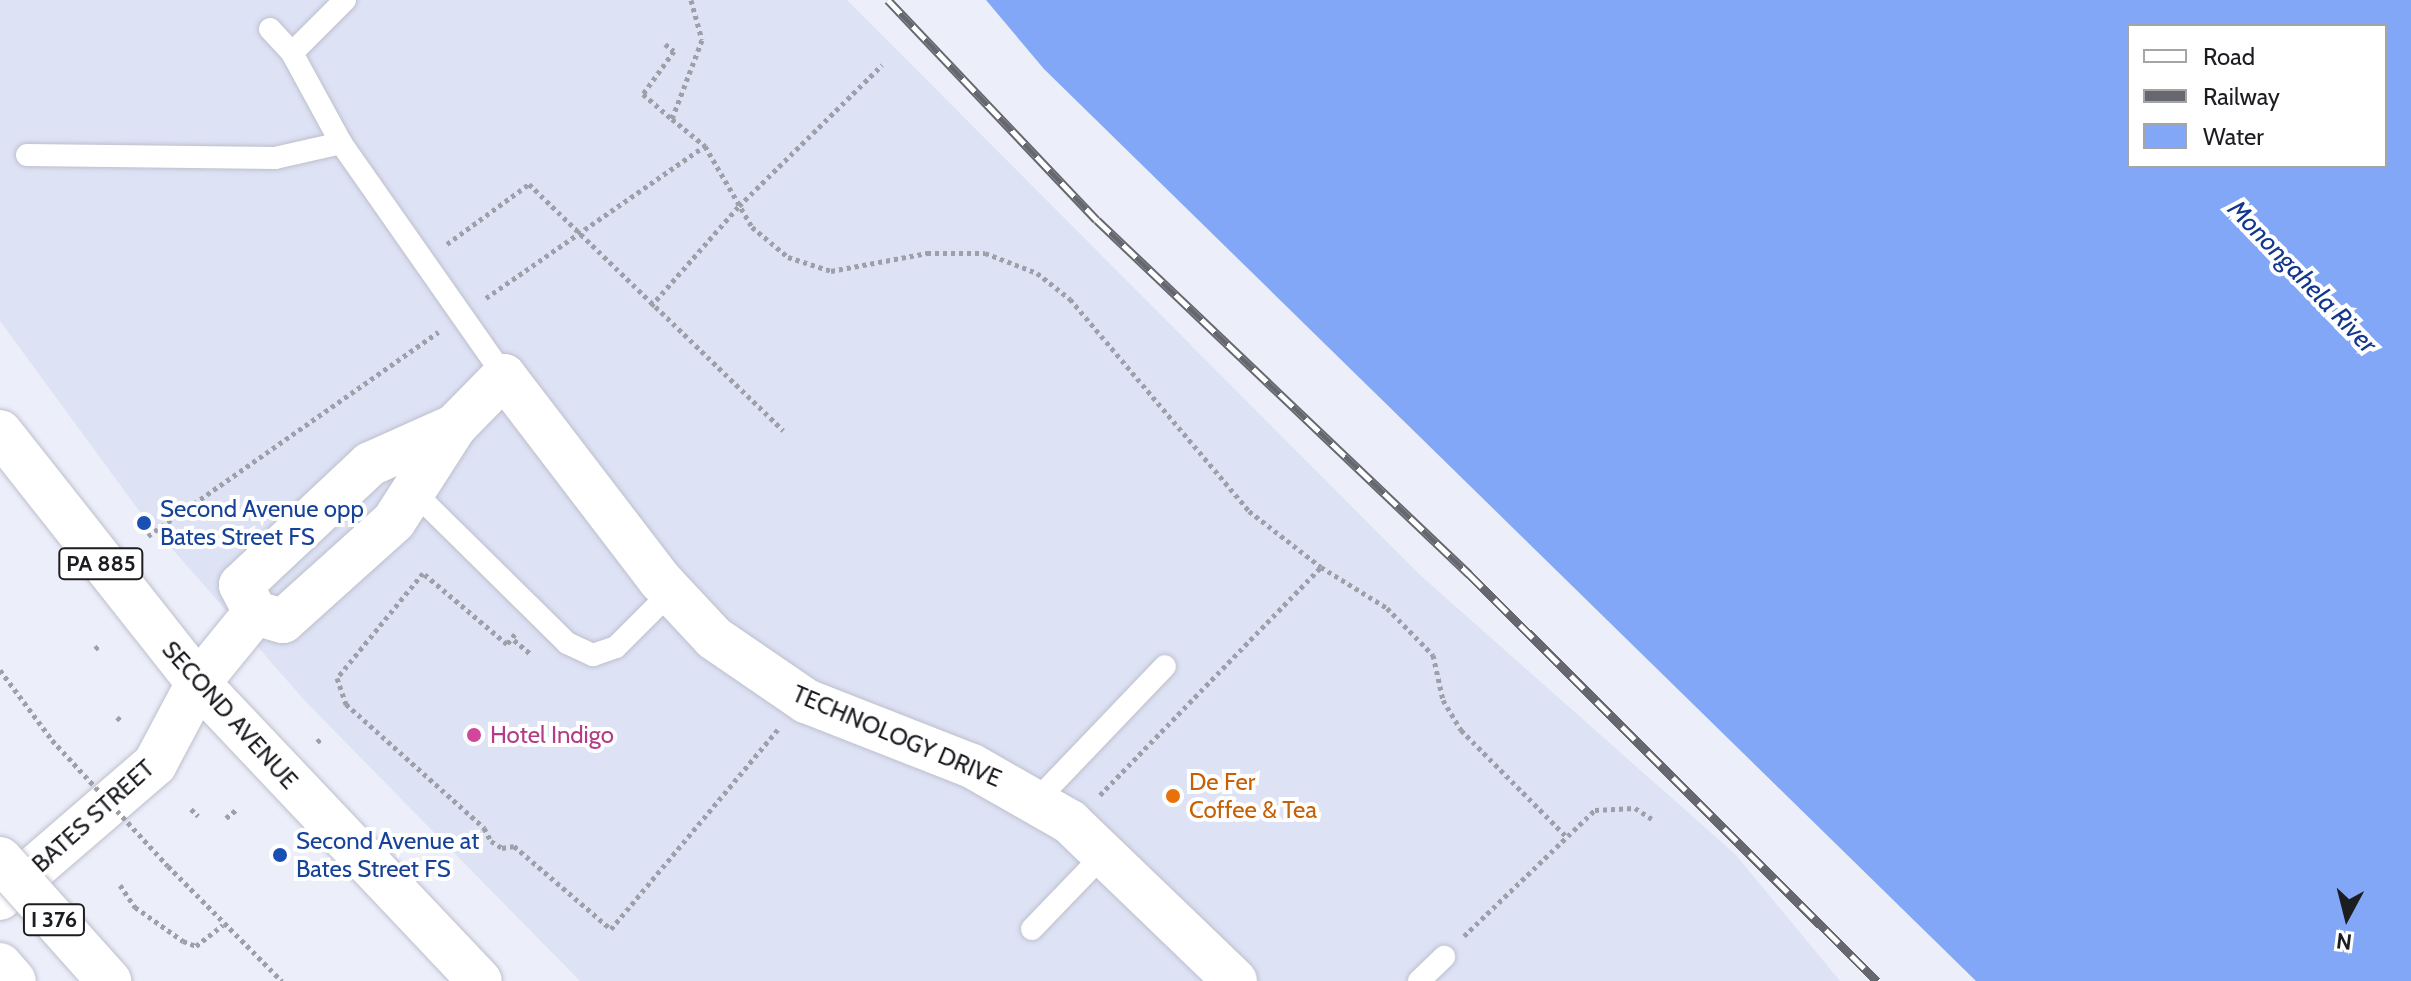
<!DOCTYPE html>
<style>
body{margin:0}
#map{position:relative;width:2411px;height:981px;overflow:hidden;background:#eceefa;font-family:Cabin,sans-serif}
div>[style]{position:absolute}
.built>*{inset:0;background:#dde2f5}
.water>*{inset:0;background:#81a7f6}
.path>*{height:5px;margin-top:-2.5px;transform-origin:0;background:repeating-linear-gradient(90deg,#9ea0a9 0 4px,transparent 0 8px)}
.roads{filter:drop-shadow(0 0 2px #bdbfcb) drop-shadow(0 0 2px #bdbfcb)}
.service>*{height:22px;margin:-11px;padding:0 11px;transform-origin:11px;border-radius:11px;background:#fff}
.minor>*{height:44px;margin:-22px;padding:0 22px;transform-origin:22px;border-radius:22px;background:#fff}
.secondary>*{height:44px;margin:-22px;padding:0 22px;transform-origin:22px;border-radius:22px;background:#fff}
.primary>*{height:44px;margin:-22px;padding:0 22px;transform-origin:22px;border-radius:22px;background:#fff}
.motorway>*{height:44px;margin:-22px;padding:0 22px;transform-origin:22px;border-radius:22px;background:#fff}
.rail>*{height:9px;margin-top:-4.5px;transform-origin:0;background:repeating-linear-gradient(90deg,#fff 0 18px,#67686f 0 36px);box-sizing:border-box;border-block:2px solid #67686f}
.path-bridge>*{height:5px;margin-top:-2.5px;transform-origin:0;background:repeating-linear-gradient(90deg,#9ea0a9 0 4px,transparent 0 8px)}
.bridges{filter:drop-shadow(0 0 2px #bdbfcb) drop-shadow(0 0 2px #bdbfcb)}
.motorway-bridge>*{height:44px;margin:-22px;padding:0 22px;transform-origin:22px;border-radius:22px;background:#fff}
.dots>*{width:22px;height:22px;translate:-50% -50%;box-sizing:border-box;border:4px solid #fff;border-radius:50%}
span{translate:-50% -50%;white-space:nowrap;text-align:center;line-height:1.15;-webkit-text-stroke:8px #fff;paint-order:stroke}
.shield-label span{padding:2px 6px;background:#fff;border:2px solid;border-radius:6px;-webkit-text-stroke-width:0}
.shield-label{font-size:22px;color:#1c1d21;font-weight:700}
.transit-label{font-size:24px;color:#164399}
.left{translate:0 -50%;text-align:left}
.street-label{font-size:24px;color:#1c1d21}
.hotel-label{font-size:24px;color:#b23c85}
.food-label{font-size:24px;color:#c56008}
.water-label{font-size:26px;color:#14368f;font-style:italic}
.legend{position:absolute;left:2127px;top:24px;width:260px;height:144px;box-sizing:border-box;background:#fff;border:2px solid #a4a5a6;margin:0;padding:10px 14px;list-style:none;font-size:24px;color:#1c1d21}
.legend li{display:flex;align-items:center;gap:16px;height:40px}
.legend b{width:40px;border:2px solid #a4a5a6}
.north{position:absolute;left:2307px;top:877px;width:80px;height:80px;-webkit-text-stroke:6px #fff;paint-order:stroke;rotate:187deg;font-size:22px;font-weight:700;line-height:32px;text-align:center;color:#1c1d21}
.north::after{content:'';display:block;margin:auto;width:28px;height:36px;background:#1c1d21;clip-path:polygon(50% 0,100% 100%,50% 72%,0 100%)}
</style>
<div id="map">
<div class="built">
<div style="clip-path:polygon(0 0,847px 0,1420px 575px,1735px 854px,1840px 981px,580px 981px,305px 701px,140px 512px,0 321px)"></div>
</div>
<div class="water">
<div style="clip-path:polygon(evenodd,986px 0,2411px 0,2411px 981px,1976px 981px,1044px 69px,986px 0,2129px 26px,2385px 26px,2385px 166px,2129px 166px,2129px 26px)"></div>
</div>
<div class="path">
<div style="left:691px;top:0;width:41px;rotate:74.6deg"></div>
<div style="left:702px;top:40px;width:85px;rotate:110.8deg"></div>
<div style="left:672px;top:119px;width:43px;rotate:39.3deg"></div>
<div style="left:705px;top:146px;width:94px;rotate:59.9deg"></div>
<div style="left:752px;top:227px;width:47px;rotate:39.8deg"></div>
<div style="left:788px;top:257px;width:45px;rotate:18deg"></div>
<div style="left:831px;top:271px;width:98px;rotate:-10.6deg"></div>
<div style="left:927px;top:253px;width:58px"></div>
<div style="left:985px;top:253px;width:56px;rotate:21deg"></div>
<div style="left:1037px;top:273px;width:42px;rotate:38.2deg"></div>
<div style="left:1070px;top:299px;width:277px;rotate:49.8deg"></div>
<div style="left:1249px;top:511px;width:91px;rotate:37.9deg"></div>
<div style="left:1321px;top:567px;width:78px;rotate:31.8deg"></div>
<div style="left:1387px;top:608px;width:66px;rotate:45.6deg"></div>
<div style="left:1433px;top:655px;width:46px;rotate:77.5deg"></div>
<div style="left:1443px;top:700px;width:35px;rotate:59deg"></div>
<div style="left:1461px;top:730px;width:149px;rotate:45.3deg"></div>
<div style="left:665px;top:44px;width:11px;rotate:38deg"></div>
<div style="left:674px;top:51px;width:53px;rotate:125.8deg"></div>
<div style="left:643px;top:94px;width:38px;rotate:41deg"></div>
<div style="left:447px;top:244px;width:102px;rotate:-36.2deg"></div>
<div style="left:529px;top:184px;width:354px;rotate:44.1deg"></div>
<div style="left:486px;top:298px;width:267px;rotate:-34.8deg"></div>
<div style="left:651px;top:306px;width:133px;rotate:-48.7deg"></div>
<div style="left:739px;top:206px;width:201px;rotate:-44.6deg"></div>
<div style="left:148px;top:536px;width:355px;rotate:-35.1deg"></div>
<div style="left:515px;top:634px;width:13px;rotate:129deg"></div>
<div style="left:507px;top:644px;width:110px;rotate:-139.8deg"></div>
<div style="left:423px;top:573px;width:136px;rotate:129.3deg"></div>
<div style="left:337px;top:678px;width:28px;rotate:71deg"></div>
<div style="left:346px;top:704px;width:186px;rotate:41.9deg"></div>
<div style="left:484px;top:828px;width:15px;rotate:62deg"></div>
<div style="left:491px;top:841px;width:13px;rotate:32deg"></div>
<div style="left:502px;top:848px;width:12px;rotate:-9deg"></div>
<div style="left:514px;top:846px;width:128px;rotate:40.6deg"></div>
<div style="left:611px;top:929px;width:261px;rotate:-50.1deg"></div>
<div style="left:514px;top:640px;width:23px;rotate:40deg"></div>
<div style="left:95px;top:649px;width:6px;rotate:-39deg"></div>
<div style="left:0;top:670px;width:87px;rotate:53.4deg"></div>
<div style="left:117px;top:717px;width:7px;rotate:45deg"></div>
<div style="left:317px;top:742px;width:5px;rotate:-37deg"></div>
<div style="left:1100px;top:795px;width:318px;rotate:-45.9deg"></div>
<div style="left:191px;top:809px;width:10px;rotate:45deg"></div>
<div style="left:226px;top:818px;width:14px;rotate:-39deg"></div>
<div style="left:168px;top:866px;width:162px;rotate:45.3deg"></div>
<div style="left:120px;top:885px;width:27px;rotate:56deg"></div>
<div style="left:135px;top:907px;width:59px;rotate:35.3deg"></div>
<div style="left:183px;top:941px;width:14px;rotate:21deg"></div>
<div style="left:196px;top:946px;width:34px;rotate:-38deg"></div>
<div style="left:1464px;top:936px;width:182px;rotate:-43.9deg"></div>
<div style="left:1595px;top:810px;width:40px;rotate:-2.9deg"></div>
<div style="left:1635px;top:808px;width:20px;rotate:33deg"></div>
</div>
<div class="roads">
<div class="service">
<div style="left:270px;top:29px;width:33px;rotate:47deg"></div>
<div style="left:292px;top:53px;width:102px;rotate:61.4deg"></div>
<div style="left:341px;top:143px;width:284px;rotate:55deg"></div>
<div style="left:292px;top:53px;width:75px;rotate:-45deg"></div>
<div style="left:27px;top:155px;width:248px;rotate:0.7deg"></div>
<div style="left:275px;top:158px;width:68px;rotate:-12.8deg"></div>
<div style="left:414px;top:492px;width:215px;rotate:44.6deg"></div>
<div style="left:567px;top:643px;width:29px;rotate:25deg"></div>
<div style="left:593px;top:655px;width:24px;rotate:-19deg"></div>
<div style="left:616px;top:647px;width:76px;rotate:-45deg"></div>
<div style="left:1037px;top:800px;width:185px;rotate:-46.3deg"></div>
<div style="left:1032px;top:929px;width:107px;rotate:-46.1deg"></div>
<div style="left:1419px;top:981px;width:35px;rotate:-44deg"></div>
</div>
<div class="minor">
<div style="left:455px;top:426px;width:93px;rotate:155.9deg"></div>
<div style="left:370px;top:464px;width:177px;rotate:136.8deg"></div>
<div style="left:241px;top:585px;width:31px;rotate:63deg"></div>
<div style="left:255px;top:613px;width:29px;rotate:16deg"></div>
<div style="left:283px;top:621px;width:149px;rotate:-42deg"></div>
<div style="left:394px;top:521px;width:113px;rotate:-57.3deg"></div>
<div style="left:455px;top:426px;width:70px;rotate:-45.6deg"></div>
<div style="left:504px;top:376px;width:257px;rotate:52.6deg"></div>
<div style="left:660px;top:580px;width:79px;rotate:47deg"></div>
<div style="left:714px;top:638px;width:112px;rotate:34.4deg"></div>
<div style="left:806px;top:701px;width:178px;rotate:21.4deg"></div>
<div style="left:972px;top:766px;width:113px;rotate:29.7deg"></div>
<div style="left:1070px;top:822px;width:229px;rotate:43.9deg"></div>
<div style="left:198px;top:683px;width:90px;rotate:-50.8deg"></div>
</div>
<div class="secondary">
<div style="left:198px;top:683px;width:410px;rotate:46.6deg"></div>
</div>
<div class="primary">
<div style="left:0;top:432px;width:320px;rotate:51.7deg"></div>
<div style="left:198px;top:683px;width:92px;rotate:118deg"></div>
<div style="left:155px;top:764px;width:205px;rotate:139.2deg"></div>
</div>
<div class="motorway">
<div style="left:0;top:965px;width:21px;rotate:49deg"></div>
</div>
</div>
<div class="rail">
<div style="left:888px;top:0;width:303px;rotate:46.5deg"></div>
<div style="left:1097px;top:220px;width:514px;rotate:43.58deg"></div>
<div style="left:1469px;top:574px;width:576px;rotate:44.93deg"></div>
</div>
<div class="path-bridge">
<div style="left:52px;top:740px;width:171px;rotate:47.4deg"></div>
</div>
<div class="bridges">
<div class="motorway-bridge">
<div style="left:0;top:859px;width:164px;rotate:48.2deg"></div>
</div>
</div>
<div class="dots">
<div style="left:144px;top:523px;background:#1a4fb4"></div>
<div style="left:474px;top:735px;background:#d1479c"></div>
<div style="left:1173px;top:796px;background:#e8710a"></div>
<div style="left:280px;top:855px;background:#1a4fb4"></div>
</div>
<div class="shield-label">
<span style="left:101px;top:564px">PA 885</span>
<span style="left:54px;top:920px">I 376</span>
</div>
<div class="transit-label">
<span class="left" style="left:160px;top:523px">Second Avenue opp<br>Bates Street FS</span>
<span class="left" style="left:296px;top:855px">Second Avenue at<br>Bates Street FS</span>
</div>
<div class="street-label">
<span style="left:230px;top:715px;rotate:48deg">SECOND AVENUE</span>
<span style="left:897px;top:736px;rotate:23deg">TECHNOLOGY DRIVE</span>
<span style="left:93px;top:816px;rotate:-42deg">BATES STREET</span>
</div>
<div class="hotel-label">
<span class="left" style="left:490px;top:735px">Hotel Indigo</span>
</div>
<div class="food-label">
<span class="left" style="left:1189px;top:796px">De Fer<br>Coffee &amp; Tea</span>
</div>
<div class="water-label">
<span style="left:2302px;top:277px;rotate:46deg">Monongahela River</span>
</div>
<ul class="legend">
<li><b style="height:10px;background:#fff"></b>Road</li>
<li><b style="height:10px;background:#67686f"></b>Railway</li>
<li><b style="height:22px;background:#81a7f6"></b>Water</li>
</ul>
<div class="north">N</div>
</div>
